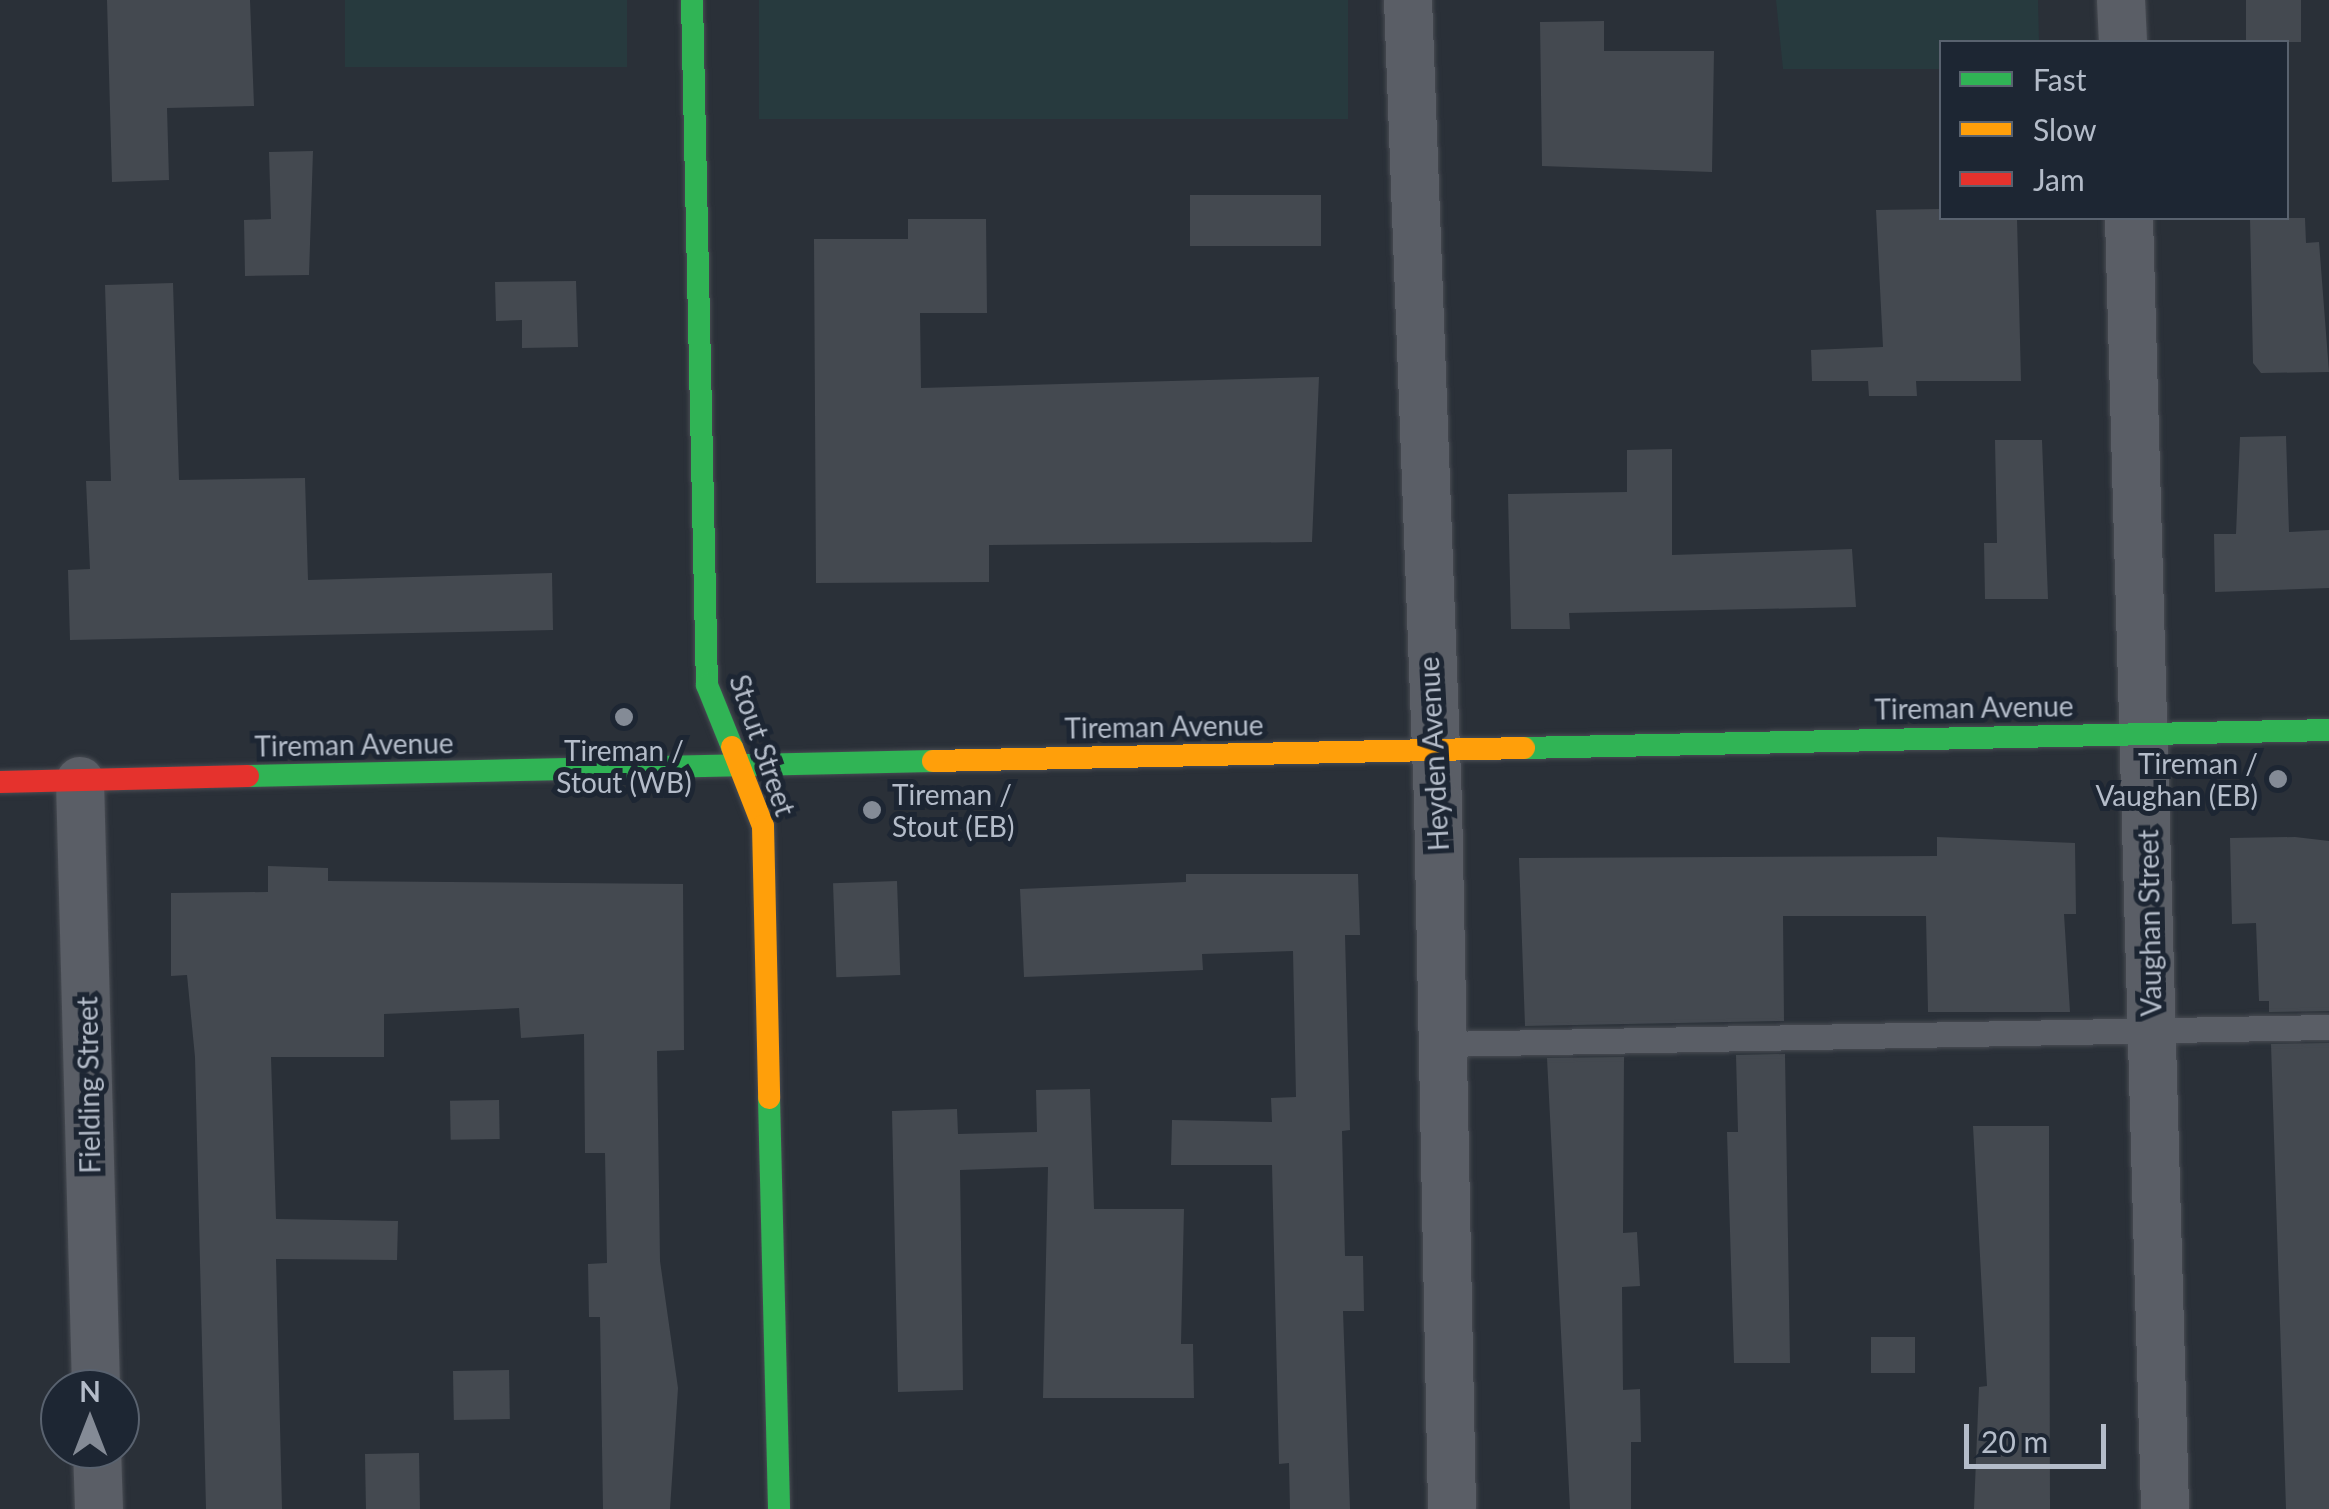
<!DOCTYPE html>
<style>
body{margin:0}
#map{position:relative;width:2329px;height:1509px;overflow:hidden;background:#2a3038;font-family:Lato,sans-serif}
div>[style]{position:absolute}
.green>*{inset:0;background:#273a3e;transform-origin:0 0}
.building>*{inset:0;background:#444950;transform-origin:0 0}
.roads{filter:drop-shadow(0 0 2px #484c53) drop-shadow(0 0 2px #484c53)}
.lane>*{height:25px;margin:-12.5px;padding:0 12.5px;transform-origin:12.5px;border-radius:12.5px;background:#5a5e66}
.street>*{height:48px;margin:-24px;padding:0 24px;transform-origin:24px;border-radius:24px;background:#5a5e66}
.fast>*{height:22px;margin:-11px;padding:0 11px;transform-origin:11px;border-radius:11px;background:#30b455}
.slow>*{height:22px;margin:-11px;padding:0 11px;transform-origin:11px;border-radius:11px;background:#ff9f0a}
.jam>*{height:22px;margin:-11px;padding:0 11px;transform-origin:11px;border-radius:11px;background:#e5322d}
.dots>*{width:28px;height:28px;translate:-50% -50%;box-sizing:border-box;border:5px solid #1d2633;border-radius:50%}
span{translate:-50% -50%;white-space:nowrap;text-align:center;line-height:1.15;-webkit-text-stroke:10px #1d2633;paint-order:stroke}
.street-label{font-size:28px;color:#b4bcc9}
.poi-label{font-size:28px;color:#b4bcc9}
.right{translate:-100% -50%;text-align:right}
.left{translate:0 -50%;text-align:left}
.legend{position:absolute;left:1939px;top:40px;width:350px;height:180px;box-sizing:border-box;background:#1d2633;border:2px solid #59626f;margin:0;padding:12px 18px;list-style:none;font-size:30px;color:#b4bcc9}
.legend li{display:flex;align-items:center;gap:20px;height:50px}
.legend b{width:50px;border:2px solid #59626f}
.north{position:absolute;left:40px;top:1369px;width:100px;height:100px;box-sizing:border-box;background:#1d2633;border:2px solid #59626f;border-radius:50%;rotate:0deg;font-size:28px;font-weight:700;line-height:40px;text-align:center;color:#b4bcc9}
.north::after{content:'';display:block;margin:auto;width:35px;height:45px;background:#848b96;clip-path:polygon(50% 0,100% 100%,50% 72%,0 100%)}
.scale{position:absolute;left:1964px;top:1424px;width:142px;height:45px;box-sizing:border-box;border:5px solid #b4bcc9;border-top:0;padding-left:12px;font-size:30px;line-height:35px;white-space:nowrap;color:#b4bcc9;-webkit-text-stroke:8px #1d2633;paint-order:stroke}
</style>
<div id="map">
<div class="green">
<div style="left:345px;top:0;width:282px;height:67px"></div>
<div style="left:759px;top:0;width:589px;height:119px"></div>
<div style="clip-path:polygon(1776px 0,2038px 0,2039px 42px,1942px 42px,1941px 69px,1783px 69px)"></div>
</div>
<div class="building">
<div style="clip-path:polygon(107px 0,250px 0,254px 106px,167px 108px,169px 180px,112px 182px)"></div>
<div style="left:2246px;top:0;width:55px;height:42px"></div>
<div style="clip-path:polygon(1604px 21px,1604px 51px,1714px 51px,1712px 172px,1542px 166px,1540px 22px)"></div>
<div style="clip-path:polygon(313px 151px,309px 275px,245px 276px,244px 220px,271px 219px,269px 152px)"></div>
<div style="left:1190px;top:195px;width:131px;height:51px"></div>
<div style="clip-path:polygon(1942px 209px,1942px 218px,2017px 218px,2021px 381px,1916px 381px,1917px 396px,1869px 396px,1868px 381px,1812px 381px,1811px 350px,1883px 347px,1876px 210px)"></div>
<div style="clip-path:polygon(2250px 218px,2305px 218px,2306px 243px,2319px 242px,2329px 372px,2261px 373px,2253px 363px)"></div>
<div style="clip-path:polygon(908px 219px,986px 219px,987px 313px,920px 313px,921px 388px,1319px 377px,1312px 542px,989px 545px,989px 582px,816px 583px,814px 239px,908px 239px)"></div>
<div style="clip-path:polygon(576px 281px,578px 347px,522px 348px,522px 320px,496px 321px,495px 282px)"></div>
<div style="clip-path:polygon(173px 283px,179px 480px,305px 478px,308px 580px,552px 573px,553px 630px,70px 640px,68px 570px,90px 569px,86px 481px,111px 481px,105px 285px)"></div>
<div style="clip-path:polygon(2286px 436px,2289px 532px,2329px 530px,2329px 588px,2215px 592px,2214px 534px,2236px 534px,2240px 437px)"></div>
<div style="clip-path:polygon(1995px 440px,2042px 440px,2048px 599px,1985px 599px,1984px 543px,1997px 543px)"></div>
<div style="clip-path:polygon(1672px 449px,1672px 555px,1852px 549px,1856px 607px,1569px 613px,1570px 629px,1511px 629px,1508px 494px,1627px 492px,1627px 450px)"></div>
<div style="clip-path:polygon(1937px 837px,2075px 843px,2076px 914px,2064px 914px,2070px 1012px,1928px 1012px,1926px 916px,1783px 916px,1784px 1021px,1525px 1026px,1519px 858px,1937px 856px)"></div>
<div style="clip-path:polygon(2295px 837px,2329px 841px,2329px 1011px,2269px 1012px,2269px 1001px,2259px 1001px,2256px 923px,2232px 924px,2230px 838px)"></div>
<div style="clip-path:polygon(268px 866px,328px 868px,328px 881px,683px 884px,684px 1050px,657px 1051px,660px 1261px,678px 1388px,670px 1509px,603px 1509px,600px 1317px,589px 1317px,588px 1264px,607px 1263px,605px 1153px,585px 1153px,584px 1034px,521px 1038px,519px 1008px,384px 1014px,384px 1057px,271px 1057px,276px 1219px,398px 1221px,397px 1260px,276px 1259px,282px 1509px,206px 1509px,195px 1057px,187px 975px,171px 976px,171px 893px,268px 892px)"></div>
<div style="clip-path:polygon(1186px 874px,1358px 874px,1360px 935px,1345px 935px,1350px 1130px,1342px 1131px,1345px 1256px,1363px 1256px,1364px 1311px,1343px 1311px,1350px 1509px,1290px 1509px,1289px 1463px,1279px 1464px,1272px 1165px,1171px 1165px,1172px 1120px,1272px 1122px,1271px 1098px,1296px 1097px,1293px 951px,1202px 954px,1203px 970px,1024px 977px,1020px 889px,1186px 882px)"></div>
<div style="left:897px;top:881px;width:94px;height:64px;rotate:88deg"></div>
<div style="clip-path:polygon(2329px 1043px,2329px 1509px,2286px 1509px,2271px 1044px)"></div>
<div style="clip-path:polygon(1785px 1054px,1790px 1363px,1734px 1363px,1727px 1132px,1738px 1132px,1736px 1055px)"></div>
<div style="clip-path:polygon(1624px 1057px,1623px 1233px,1637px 1232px,1640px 1286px,1622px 1287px,1623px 1390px,1640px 1389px,1641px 1442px,1631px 1442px,1631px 1509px,1570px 1509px,1547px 1058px)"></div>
<div style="clip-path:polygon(1090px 1089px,1094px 1209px,1184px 1209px,1181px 1344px,1193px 1344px,1194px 1398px,1043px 1398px,1048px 1167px,960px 1170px,963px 1390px,898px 1392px,892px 1111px,957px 1109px,958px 1134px,1037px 1132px,1036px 1090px)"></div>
<div style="left:499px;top:1100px;width:39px;height:49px;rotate:89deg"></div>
<div style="clip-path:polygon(1973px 1126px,2049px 1126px,2050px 1509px,1974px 1509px,1979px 1387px,1987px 1386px)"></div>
<div style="left:1871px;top:1337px;width:44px;height:36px"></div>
<div style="left:509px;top:1370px;width:49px;height:56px;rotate:89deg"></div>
<div style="left:419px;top:1453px;width:56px;height:54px;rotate:89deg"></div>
</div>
<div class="roads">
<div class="lane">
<div style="left:1442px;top:1044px;width:887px;rotate:-1.1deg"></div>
</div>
<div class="street">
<div style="left:1408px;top:0;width:805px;rotate:87.86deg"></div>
<div style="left:1438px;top:804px;width:705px;rotate:88.86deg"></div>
<div style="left:2121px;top:0;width:42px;rotate:87.3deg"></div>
<div style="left:2129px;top:218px;width:1292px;rotate:88.4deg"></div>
<div style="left:80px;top:781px;width:608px;rotate:88.49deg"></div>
<div style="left:97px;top:1449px;width:60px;rotate:88.1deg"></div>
</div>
<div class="fast">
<div style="left:692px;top:0;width:685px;rotate:88.75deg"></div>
<div style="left:707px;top:685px;width:67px;rotate:68deg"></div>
<div style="left:1524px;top:748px;width:805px;rotate:-1.28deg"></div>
<div style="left:248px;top:776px;width:685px;rotate:-1.25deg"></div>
<div style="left:769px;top:1098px;width:411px;rotate:88.6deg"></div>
</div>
<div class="slow">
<div style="left:732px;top:747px;width:85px;rotate:68.6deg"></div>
<div style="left:763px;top:826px;width:272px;rotate:88.7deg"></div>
<div style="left:933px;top:761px;width:591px;rotate:-1.26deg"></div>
</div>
<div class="jam">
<div style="left:0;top:782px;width:248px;rotate:-1.4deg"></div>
</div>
</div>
<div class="dots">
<div style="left:624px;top:717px;background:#848b96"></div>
<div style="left:2278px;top:779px;background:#848b96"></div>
<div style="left:872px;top:810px;background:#848b96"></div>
</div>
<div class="street-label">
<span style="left:1974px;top:707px;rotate:-1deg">Tireman Avenue</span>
<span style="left:1164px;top:726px;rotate:-1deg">Tireman Avenue</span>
<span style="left:354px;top:744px;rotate:-1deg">Tireman Avenue</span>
<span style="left:763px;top:745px;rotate:71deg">Stout Street</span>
<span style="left:1433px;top:754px;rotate:-93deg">Heyden Avenue</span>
<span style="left:2149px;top:923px;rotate:-91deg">Vaughan Street</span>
<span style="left:88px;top:1085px;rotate:-91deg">Fielding Street</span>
</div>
<div class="poi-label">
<span style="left:624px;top:766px">Tireman /<br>Stout (WB)</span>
<span class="right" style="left:2258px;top:779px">Tireman /<br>Vaughan (EB)</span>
<span class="left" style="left:892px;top:810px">Tireman /<br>Stout (EB)</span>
</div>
<ul class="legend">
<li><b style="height:12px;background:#30b455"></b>Fast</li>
<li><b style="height:12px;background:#ff9f0a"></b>Slow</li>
<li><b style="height:12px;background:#e5322d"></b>Jam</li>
</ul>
<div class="north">N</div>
<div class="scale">20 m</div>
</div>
